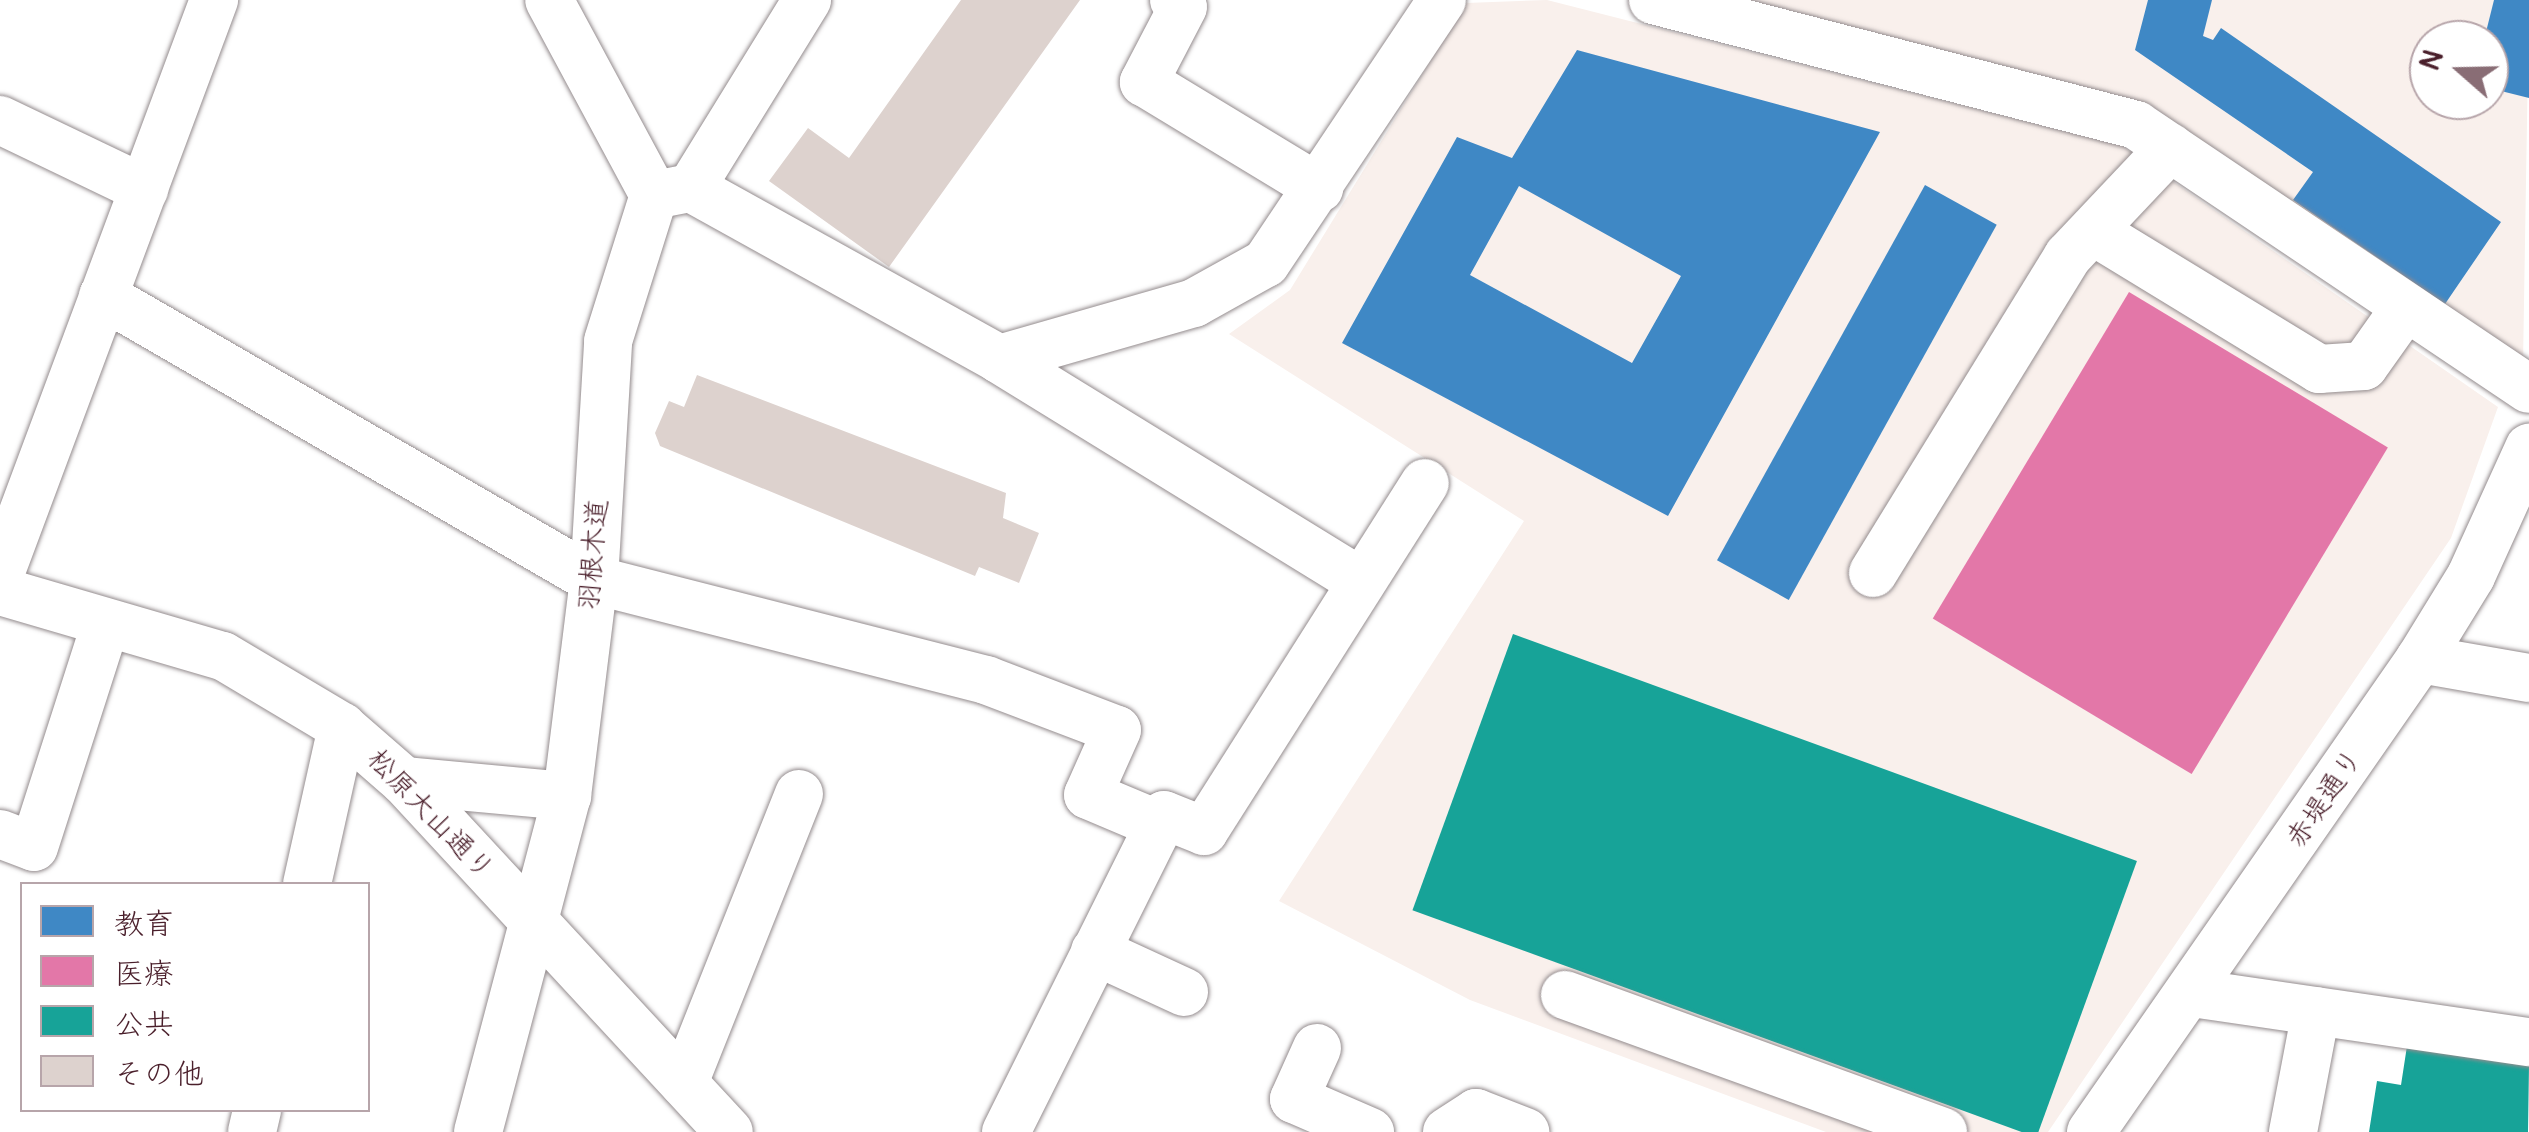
<!DOCTYPE html>
<meta charset="utf-8">
<style>
body{margin:0}
#map{position:relative;width:2529px;height:1132px;overflow:hidden;background:#fff;font-family:Pangolin,"Klee One",sans-serif}
div>[style]{position:absolute}
.built>*{inset:0;background:#f9f0ec}
.schools>*{inset:0;background:#3f88c5;transform-origin:0 0}
.health>*{inset:0;background:#e377a8;transform-origin:0 0}
.public>*{inset:0;background:#17a398;transform-origin:0 0}
.building>*{inset:0;background:#ddd2ce}
.roads{filter:drop-shadow(0 0 2px #948c8e) drop-shadow(0 0 2px #948c8e)}
.minor>*{height:48px;margin:-24px;padding:0 24px;transform-origin:24px;border-radius:24px;background:#fff}
span{translate:-50% -50%;white-space:nowrap;text-align:center;line-height:1.15;-webkit-text-stroke:10px #fff;paint-order:stroke}
.street-label{font-size:28px;color:#4a1f2b}
.legend{position:absolute;left:20px;top:882px;width:350px;height:230px;box-sizing:border-box;background:#fff;border:2px solid #b7a5aa;margin:0;padding:12px 18px;list-style:none;font-size:30px;color:#4a1f2b}
.legend li{display:flex;align-items:center;gap:20px;height:50px}
.legend b{width:50px;border:2px solid #b7a5aa}
.north{position:absolute;left:2409px;top:20px;width:100px;height:100px;box-sizing:border-box;background:#fff;border:2px solid #b7a5aa;border-radius:50%;rotate:290deg;font-size:28px;font-weight:700;line-height:40px;text-align:center;color:#4a1f2b}
.north::after{content:'';display:block;margin:auto;width:35px;height:45px;background:#896d75;clip-path:polygon(50% 0,100% 100%,50% 72%,0 100%)}
</style>
<div id="map">
<div class="built">
<div style="clip-path:polygon(1547px 0,2122px 146px,2498px 407px,2451px 538px,2048px 1132px,1826px 1132px,1470px 1000px,1279px 901px,1524px 521px,1229px 334px,1290px 290px,1466px 3px)"></div>
<div style="clip-path:polygon(evenodd,1747px 0,2529px 0,2523px 364px,2133px 102px,1747px 0,2429px 40px,2489px 40px,2489px 100px,2429px 100px,2429px 40px)"></div>
</div>
<div class="schools">
<div style="clip-path:polygon(2148px 0,2212px 0,2203px 36px,2213px 40px,2221px 28px,2501px 222px,2445px 304px,2293px 200px,2313px 172px,2135px 50px)"></div>
<div style="clip-path:polygon(2494px 0,2529px 0,2529px 98px,2489px 88px,2484px 40px)"></div>
<div style="clip-path:polygon(evenodd,1577px 50px,1880px 132px,1668px 516px,1342px 343px,1457px 137px,1512px 158px,1577px 50px,1519px 186px,1681px 276px,1632px 363px,1470px 275px,1519px 186px)"></div>
<div style="left:1925px;top:185px;width:82px;height:429px;rotate:29deg"></div>
</div>
<div class="health">
<div style="left:2129px;top:292px;width:302px;height:381px;rotate:31deg"></div>
</div>
<div class="public">
<div style="left:1513px;top:634px;width:664px;height:294px;rotate:20deg"></div>
<div style="clip-path:polygon(2407px 1046px,2529px 1066px,2528px 1132px,2369px 1132px,2377px 1081px,2401px 1085px)"></div>
</div>
<div class="building">
<div style="clip-path:polygon(961px 0,1080px 0,889px 267px,769px 181px,808px 128px,849px 158px)"></div>
<div style="clip-path:polygon(697px 375px,1006px 493px,1003px 518px,1039px 533px,1019px 583px,979px 567px,975px 576px,660px 446px,655px 433px,669px 401px,684px 407px)"></div>
</div>
<div class="roads">
<div class="minor">
<div style="left:1174px;top:0;width:11px;rotate:38deg"></div>
<div style="left:1183px;top:7px;width:85px;rotate:117.5deg"></div>
<div style="left:1144px;top:82px;width:205px;rotate:31.2deg"></div>
<div style="left:1653px;top:0;width:499px;rotate:14.5deg"></div>
<div style="left:2136px;top:125px;width:473px;rotate:33.9deg"></div>
<div style="left:0;top:120px;width:160px;rotate:25.6deg"></div>
<div style="left:691px;top:188px;width:221px;rotate:-58.3deg"></div>
<div style="left:654px;top:195px;width:38px;rotate:-11deg"></div>
<div style="left:691px;top:188px;width:352px;rotate:29deg"></div>
<div style="left:999px;top:359px;width:425px;rotate:31.6deg"></div>
<div style="left:2093px;top:231px;width:265px;rotate:31.4deg"></div>
<div style="left:2319px;top:369px;width:45px;rotate:-3.8deg"></div>
<div style="left:2364px;top:366px;width:67px;rotate:-54.7deg"></div>
<div style="left:103px;top:296px;width:567px;rotate:30.05deg"></div>
<div style="left:594px;top:580px;width:405px;rotate:14.3deg"></div>
<div style="left:986px;top:680px;width:140px;rotate:20.9deg"></div>
<div style="left:1117px;top:730px;width:71px;rotate:114deg"></div>
<div style="left:1088px;top:795px;width:77px;rotate:22.9deg"></div>
<div style="left:1159px;top:825px;width:11px;rotate:-63deg"></div>
<div style="left:1164px;top:815px;width:43px;rotate:21.8deg"></div>
<div style="left:1204px;top:831px;width:412px;rotate:-57.6deg"></div>
<div style="left:999px;top:359px;width:203px;rotate:-16deg"></div>
<div style="left:1194px;top:303px;width:82px;rotate:-29.1deg"></div>
<div style="left:1266px;top:263px;width:316px;rotate:-56.2deg"></div>
<div style="left:1873px;top:573px;width:372px;rotate:-58.4deg"></div>
<div style="left:2068px;top:256px;width:149px;rotate:-46.6deg"></div>
<div style="left:0;top:574px;width:613px;rotate:-69.55deg"></div>
<div style="left:0;top:591px;width:232px;rotate:16.3deg"></div>
<div style="left:223px;top:656px;width:139px;rotate:30.8deg"></div>
<div style="left:342px;top:727px;width:82px;rotate:41.1deg"></div>
<div style="left:404px;top:781px;width:478px;rotate:47.2deg"></div>
<div style="left:2420px;top:659px;width:111px;rotate:9.9deg"></div>
<div style="left:404px;top:781px;width:164px;rotate:5.3deg"></div>
<div style="left:0;top:834px;width:36px;rotate:21deg"></div>
<div style="left:34px;top:847px;width:229px;rotate:-72.2deg"></div>
<div style="left:307px;top:884px;width:161px;rotate:-77.4deg"></div>
<div style="left:1095px;top:951px;width:98px;rotate:24.7deg"></div>
<div style="left:2192px;top:993px;width:341px;rotate:8.3deg"></div>
<div style="left:1565px;top:995px;width:402px;rotate:19.9deg"></div>
<div style="left:1317px;top:1048px;width:56px;rotate:114.3deg"></div>
<div style="left:1294px;top:1099px;width:83px;rotate:23.5deg"></div>
<div style="left:684px;top:1083px;width:311px;rotate:-68.3deg"></div>
<div style="left:252px;top:1132px;width:23px;rotate:-77deg"></div>
<div style="left:478px;top:1132px;width:348px;rotate:-75.2deg"></div>
<div style="left:567px;top:796px;width:218px;rotate:-82.9deg"></div>
<div style="left:594px;top:580px;width:239px;rotate:-86.6deg"></div>
<div style="left:608px;top:341px;width:153px;rotate:-72.5deg"></div>
<div style="left:654px;top:195px;width:221px;rotate:-118.3deg"></div>
<div style="left:1006px;top:1132px;width:343px;rotate:-63.5deg"></div>
<div style="left:1447px;top:1132px;width:35px;rotate:-33deg"></div>
<div style="left:1476px;top:1113px;width:53px;rotate:21.2deg"></div>
<div style="left:2091px;top:1132px;width:576px;rotate:-55.18deg"></div>
<div style="left:2420px;top:659px;width:97px;rotate:-58.4deg"></div>
<div style="left:2471px;top:576px;width:141px;rotate:-65.6deg"></div>
<div style="left:2293px;top:1132px;width:123px;rotate:-79.2deg"></div>
</div>
</div>
<div class="street-label">
<span style="left:594px;top:555px;rotate:-85deg">羽根木道</span>
<span style="left:2325px;top:799px;rotate:-56deg">赤堤通り</span>
<span style="left:430px;top:815px;rotate:46deg">松原大山通り</span>
</div>
<ul class="legend">
<li><b style="height:28px;background:#3f88c5"></b>教育</li>
<li><b style="height:28px;background:#e377a8"></b>医療</li>
<li><b style="height:28px;background:#17a398"></b>公共</li>
<li><b style="height:28px;background:#ddd2ce"></b>その他</li>
</ul>
<div class="north">N</div>
</div>
